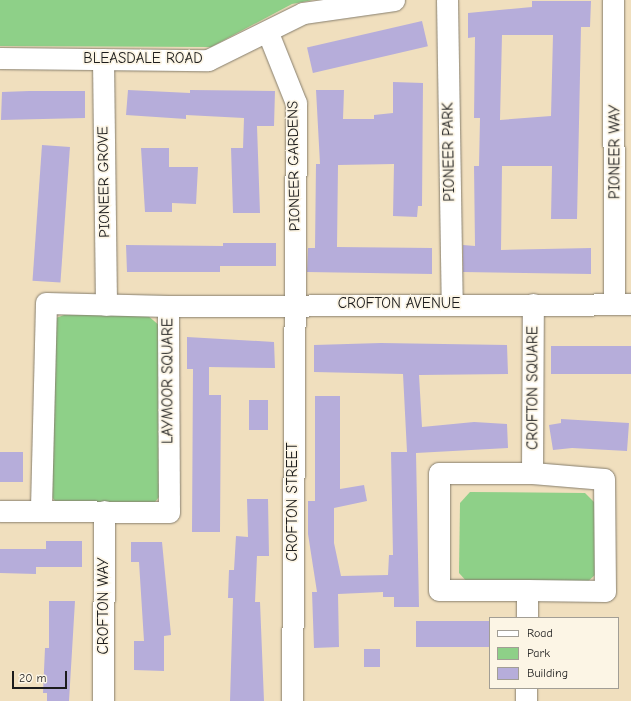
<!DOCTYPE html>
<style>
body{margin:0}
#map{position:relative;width:631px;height:701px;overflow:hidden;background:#f0dfbe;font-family:"Comic Neue",sans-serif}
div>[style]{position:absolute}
.green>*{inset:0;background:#8ed088}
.building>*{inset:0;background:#b6adda;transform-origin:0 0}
.roads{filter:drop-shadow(0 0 1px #867e6d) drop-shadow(0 0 1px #867e6d)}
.street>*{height:21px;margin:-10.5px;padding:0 10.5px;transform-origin:10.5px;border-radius:10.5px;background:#fff}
span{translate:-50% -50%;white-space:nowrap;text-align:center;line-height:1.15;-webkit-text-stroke:3.5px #fcf5e5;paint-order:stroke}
.street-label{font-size:15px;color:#1c1c1c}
.legend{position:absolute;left:489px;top:617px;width:130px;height:72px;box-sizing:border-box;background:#fcf5e5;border:1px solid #a29e95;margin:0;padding:5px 7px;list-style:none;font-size:12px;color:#1c1c1c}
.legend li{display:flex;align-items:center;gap:8px;height:20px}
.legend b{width:20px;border:1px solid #a29e95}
.scale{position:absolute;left:12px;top:671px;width:55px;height:18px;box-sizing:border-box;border:2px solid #1c1c1c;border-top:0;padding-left:5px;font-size:12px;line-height:14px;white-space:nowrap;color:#1c1c1c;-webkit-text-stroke:3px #fcf5e5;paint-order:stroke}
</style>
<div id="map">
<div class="green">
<div style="clip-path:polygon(0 0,313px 0,292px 4px,211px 47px,0 46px)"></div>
<div style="clip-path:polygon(64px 315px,147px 315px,160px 326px,159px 497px,155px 502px,56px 502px,51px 496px,56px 318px)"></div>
<div style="clip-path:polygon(470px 492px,585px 493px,596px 504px,596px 574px,584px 585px,469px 584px,459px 573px,460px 503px)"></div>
</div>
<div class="building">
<div style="clip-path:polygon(evenodd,532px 1px,591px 1px,590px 27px,581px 27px,577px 219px,551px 219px,552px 166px,502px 166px,501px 250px,591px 248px,591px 274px,463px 272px,463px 245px,475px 246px,474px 166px,479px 166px,480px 118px,474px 118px,475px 37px,468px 38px,468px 13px,532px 7px,532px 1px,502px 35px,553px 35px,551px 116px,500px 120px,502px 35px)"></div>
<div style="left:422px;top:21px;width:26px;height:118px;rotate:77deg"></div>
<div style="clip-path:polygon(393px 82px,423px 83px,422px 206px,418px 206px,417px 217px,393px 216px,394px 164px,338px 165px,337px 247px,432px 248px,432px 274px,307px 272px,308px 248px,315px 248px,316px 164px,320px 164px,316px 90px,344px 90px,343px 119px,374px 119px,374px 115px,393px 113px)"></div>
<div style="clip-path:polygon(128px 90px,190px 93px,190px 90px,275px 91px,274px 126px,257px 126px,260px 213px,233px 213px,231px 148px,243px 148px,244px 118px,186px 115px,186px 119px,126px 115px)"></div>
<div style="clip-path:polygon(29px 91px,85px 91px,85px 118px,1px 120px,2px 92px)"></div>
<div style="left:42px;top:145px;width:28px;height:136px;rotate:4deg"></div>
<div style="clip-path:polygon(141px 148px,169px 148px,169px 167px,198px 167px,196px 204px,172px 203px,172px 212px,145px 212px)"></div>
<div style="clip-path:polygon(223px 243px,276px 243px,276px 266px,220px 266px,220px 272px,127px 272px,126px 245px,223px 246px)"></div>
<div style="clip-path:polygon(187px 337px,274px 342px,275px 368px,209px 367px,209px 395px,221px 395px,220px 532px,192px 532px,193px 369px,187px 369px)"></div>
<div style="clip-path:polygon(381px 343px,507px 345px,508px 374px,419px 375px,422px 427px,474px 422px,507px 424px,508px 448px,416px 453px,419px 607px,394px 607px,394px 597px,383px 597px,383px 592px,338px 594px,339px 647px,314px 648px,312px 592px,317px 592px,308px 534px,308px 501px,315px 501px,315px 396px,340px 396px,340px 489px,364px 485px,367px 501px,334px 508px,334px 543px,341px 576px,388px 575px,389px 555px,393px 555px,391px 452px,407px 452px,403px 374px,314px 372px,314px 345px)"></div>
<div style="left:551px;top:346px;width:80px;height:28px"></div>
<div style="left:249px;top:400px;width:19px;height:30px"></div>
<div style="clip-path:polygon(561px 419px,629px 423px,627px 451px,572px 448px,553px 450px,549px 425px,561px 423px)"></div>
<div style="left:0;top:452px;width:23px;height:30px"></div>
<div style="clip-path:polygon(247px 499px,268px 499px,269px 556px,257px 556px,255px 602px,260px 602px,264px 701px,230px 701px,233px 598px,228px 598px,229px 570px,234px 570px,236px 536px,248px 537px)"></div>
<div style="clip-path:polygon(46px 541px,82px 541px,82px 567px,36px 567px,36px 574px,0 573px,0 549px,46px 549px)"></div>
<div style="clip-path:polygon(131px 542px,162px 542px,171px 635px,164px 636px,164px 671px,134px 670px,134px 641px,144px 641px,139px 562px,131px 562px)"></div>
<div style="clip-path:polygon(49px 601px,75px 601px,69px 701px,47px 701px,47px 693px,43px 693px,45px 648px,49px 648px)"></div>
<div style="left:416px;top:621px;width:74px;height:26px"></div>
<div style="left:364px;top:649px;width:16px;height:18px"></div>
</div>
<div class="roads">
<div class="street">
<div style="left:447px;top:0;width:304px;rotate:89.1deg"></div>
<div style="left:613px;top:0;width:304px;rotate:89.8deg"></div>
<div style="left:268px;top:33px;width:75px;rotate:68.2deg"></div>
<div style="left:296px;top:103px;width:598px;rotate:90.38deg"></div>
<div style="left:0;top:58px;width:208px;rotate:0.6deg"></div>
<div style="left:208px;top:60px;width:106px;rotate:-26.3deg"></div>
<div style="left:303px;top:13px;width:92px;rotate:-8.1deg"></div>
<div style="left:103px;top:59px;width:246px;rotate:89.3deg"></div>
<div style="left:168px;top:306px;width:463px;rotate:-0.2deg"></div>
<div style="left:0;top:511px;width:169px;rotate:0.3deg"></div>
<div style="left:169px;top:512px;width:206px;rotate:-90.3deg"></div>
<div style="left:168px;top:306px;width:122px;rotate:-178.6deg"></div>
<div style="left:46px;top:303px;width:207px;rotate:91.4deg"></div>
<div style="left:527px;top:590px;width:88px;rotate:180deg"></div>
<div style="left:439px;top:590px;width:117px;rotate:-90deg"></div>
<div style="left:439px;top:473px;width:93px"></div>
<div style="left:527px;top:618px;width:28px;rotate:-90deg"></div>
<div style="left:527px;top:590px;width:78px;rotate:0.7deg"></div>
<div style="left:605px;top:591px;width:112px;rotate:-90.5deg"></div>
<div style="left:604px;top:479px;width:72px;rotate:-175.2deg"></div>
<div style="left:532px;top:473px;width:169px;rotate:-89.7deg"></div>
<div style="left:103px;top:701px;width:190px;rotate:-89.7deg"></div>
<div style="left:526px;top:701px;width:13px;rotate:-90deg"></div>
</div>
</div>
<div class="street-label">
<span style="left:143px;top:59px">BLEASDALE ROAD</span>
<span style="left:449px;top:152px;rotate:-91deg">PIONEER PARK</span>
<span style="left:615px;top:152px;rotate:-90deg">PIONEER WAY</span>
<span style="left:294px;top:166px;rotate:-91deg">PIONEER GARDENS</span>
<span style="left:104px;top:182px;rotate:-91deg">PIONEER GROVE</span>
<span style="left:399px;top:304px">CROFTON AVENUE</span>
<span style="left:168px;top:381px;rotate:-90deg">LAYMOOR SQUARE</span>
<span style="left:533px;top:388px;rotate:-90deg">CROFTON SQUARE</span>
<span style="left:293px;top:502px;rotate:-90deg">CROFTON STREET</span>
<span style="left:104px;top:606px;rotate:-90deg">CROFTON WAY</span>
</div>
<ul class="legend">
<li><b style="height:5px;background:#fff"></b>Road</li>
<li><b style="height:11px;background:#8ed088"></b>Park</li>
<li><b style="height:11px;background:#b6adda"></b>Building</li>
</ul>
<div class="scale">20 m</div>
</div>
